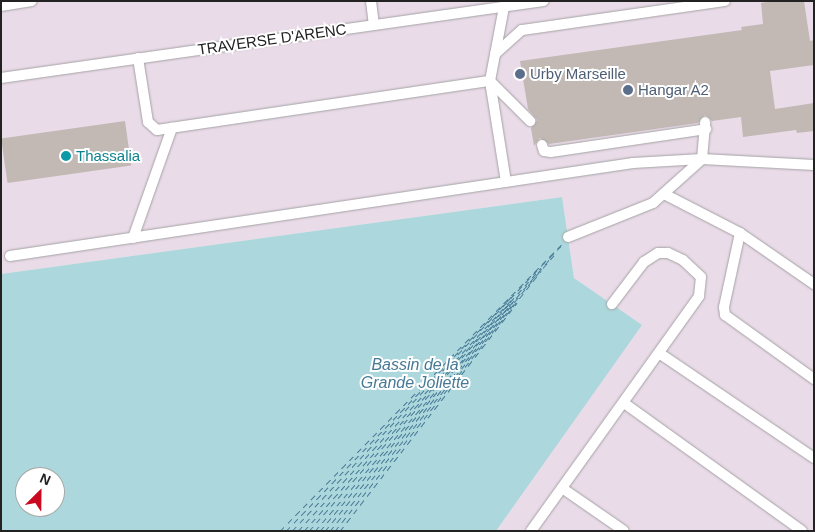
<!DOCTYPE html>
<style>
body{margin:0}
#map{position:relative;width:815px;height:532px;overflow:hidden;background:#f1eee9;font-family:Helvetica,sans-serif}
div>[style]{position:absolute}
.industrial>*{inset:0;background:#eadbe9}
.water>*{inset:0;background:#acd7dc}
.ferry>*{height:1px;margin-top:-0.5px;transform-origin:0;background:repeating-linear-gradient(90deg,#477996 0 6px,transparent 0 11px)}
.building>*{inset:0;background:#c2b9b5;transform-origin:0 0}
.roads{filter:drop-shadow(0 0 1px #a3a3a3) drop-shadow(0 0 1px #a3a3a3)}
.lane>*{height:10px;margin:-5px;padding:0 5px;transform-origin:5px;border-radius:5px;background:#fff}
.dots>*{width:14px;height:14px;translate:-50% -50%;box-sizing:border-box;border:2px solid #fff;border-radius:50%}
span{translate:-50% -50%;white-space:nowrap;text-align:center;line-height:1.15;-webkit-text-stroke:4px #fff;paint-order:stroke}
.street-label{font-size:15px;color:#222}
.service-label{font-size:15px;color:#4e5e75}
.left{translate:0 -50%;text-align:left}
.culture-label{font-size:15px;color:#0d838f}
.water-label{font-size:16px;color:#477996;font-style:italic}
.frame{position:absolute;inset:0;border:2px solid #222;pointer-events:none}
.north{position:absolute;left:15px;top:467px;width:50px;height:50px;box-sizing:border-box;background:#fff;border:1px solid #a7a7a7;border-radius:50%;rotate:23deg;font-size:14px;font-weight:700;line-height:20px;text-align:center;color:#222}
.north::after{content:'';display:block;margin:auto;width:18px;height:22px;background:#c90a21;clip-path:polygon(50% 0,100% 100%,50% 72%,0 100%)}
</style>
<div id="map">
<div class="industrial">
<div style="clip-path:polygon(1px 1px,814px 1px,814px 531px,496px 531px,641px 325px,574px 278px,562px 197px,1px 274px)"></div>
</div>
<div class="water">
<div style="clip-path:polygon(evenodd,562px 197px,574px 278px,642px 325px,496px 531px,1px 531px,1px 274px,562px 197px,25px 477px,55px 477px,55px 507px,25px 507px,25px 477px)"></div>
</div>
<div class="ferry">
<div style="left:557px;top:250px;width:8px;rotate:-45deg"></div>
<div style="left:550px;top:257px;width:11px;rotate:-45deg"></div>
<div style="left:541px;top:266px;width:14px;rotate:-45deg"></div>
<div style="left:543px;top:268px;width:18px;rotate:-49deg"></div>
<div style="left:280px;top:531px;width:408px;rotate:-45.5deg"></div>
<div style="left:286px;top:531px;width:326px;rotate:-46.1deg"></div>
<div style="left:292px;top:531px;width:362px;rotate:-46.8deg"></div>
<div style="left:298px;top:531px;width:316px;rotate:-47.3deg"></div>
<div style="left:304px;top:531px;width:354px;rotate:-48deg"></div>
<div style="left:309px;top:531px;width:308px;rotate:-48.6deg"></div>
<div style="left:315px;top:531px;width:359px;rotate:-49.2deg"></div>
<div style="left:320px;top:531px;width:301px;rotate:-49.9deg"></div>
<div style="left:325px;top:531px;width:340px;rotate:-50.4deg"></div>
<div style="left:330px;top:531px;width:292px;rotate:-51deg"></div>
<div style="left:335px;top:531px;width:332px;rotate:-51.6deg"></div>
<div style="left:340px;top:531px;width:289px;rotate:-52.2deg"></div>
</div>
<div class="building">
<div style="clip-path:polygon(775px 1px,804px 1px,810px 41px,814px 40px,814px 65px,770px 71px,775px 109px,814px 103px,814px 131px,797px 133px,796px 130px,743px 137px,741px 117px,712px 121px,705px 115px,698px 123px,549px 144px,540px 138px,534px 146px,531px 128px,537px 120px,528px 109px,520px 61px,742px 30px,741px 27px,763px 24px,761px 3px)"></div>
<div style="left:125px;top:121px;width:45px;height:125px;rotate:82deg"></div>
</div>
<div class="roads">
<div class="lane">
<div style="left:371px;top:1px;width:24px;rotate:83deg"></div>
<div style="left:1px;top:6px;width:31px;rotate:-9deg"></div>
<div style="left:504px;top:7px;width:75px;rotate:100.7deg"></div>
<div style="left:490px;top:81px;width:102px;rotate:81deg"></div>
<div style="left:495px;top:54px;width:36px;rotate:-42deg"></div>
<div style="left:522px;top:30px;width:205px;rotate:-8.1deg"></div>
<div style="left:138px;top:58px;width:65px;rotate:81.1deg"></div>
<div style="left:148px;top:122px;width:12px;rotate:42deg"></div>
<div style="left:157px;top:130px;width:337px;rotate:-8.4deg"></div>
<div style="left:490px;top:81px;width:57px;rotate:45deg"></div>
<div style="left:1px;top:78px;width:548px;rotate:-8.07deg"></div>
<div style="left:542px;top:145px;width:6px;rotate:72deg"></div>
<div style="left:544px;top:151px;width:7px;rotate:8deg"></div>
<div style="left:551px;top:152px;width:157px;rotate:-8.4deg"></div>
<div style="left:666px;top:195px;width:83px;rotate:27.2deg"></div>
<div style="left:740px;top:233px;width:76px;rotate:102.2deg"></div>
<div style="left:724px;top:307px;width:8px;rotate:83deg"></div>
<div style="left:725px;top:315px;width:110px;rotate:35.7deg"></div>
<div style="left:740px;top:233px;width:90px;rotate:34.6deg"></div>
<div style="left:568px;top:237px;width:92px;rotate:-21.8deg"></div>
<div style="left:653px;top:203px;width:66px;rotate:-41.9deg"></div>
<div style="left:702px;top:159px;width:112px;rotate:3.1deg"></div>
<div style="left:133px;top:238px;width:117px;rotate:-70.5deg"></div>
<div style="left:10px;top:256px;width:630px;rotate:-8.49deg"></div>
<div style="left:633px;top:163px;width:69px;rotate:-3.3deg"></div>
<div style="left:702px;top:159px;width:37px;rotate:-85deg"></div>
<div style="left:659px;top:353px;width:187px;rotate:34.1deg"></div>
<div style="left:624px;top:403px;width:219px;rotate:35.7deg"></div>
<div style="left:562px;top:488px;width:75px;rotate:34.7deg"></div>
<div style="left:531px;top:531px;width:289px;rotate:-54.4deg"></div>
<div style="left:699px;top:296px;width:19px;rotate:-84deg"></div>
<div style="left:701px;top:277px;width:25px;rotate:-137deg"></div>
<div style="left:683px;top:260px;width:17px;rotate:-155deg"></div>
<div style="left:668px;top:253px;width:10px;rotate:180deg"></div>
<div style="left:658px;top:253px;width:17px;rotate:147deg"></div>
<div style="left:644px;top:262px;width:53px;rotate:127.3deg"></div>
</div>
</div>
<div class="dots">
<div style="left:520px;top:74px;background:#5c6f8a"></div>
<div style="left:628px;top:90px;background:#5c6f8a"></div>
<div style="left:66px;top:156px;background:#0f9aa8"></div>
</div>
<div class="street-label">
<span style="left:272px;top:39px;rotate:-8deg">TRAVERSE D'ARENC</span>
</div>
<div class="service-label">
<span class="left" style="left:530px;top:74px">Urby Marseille</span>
<span class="left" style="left:638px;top:90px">Hangar A2</span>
</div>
<div class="culture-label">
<span class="left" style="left:76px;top:156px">Thassalia</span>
</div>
<div class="water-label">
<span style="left:415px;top:374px">Bassin de la<br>Grande Joliette</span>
</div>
<div class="frame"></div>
<div class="north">N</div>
</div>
